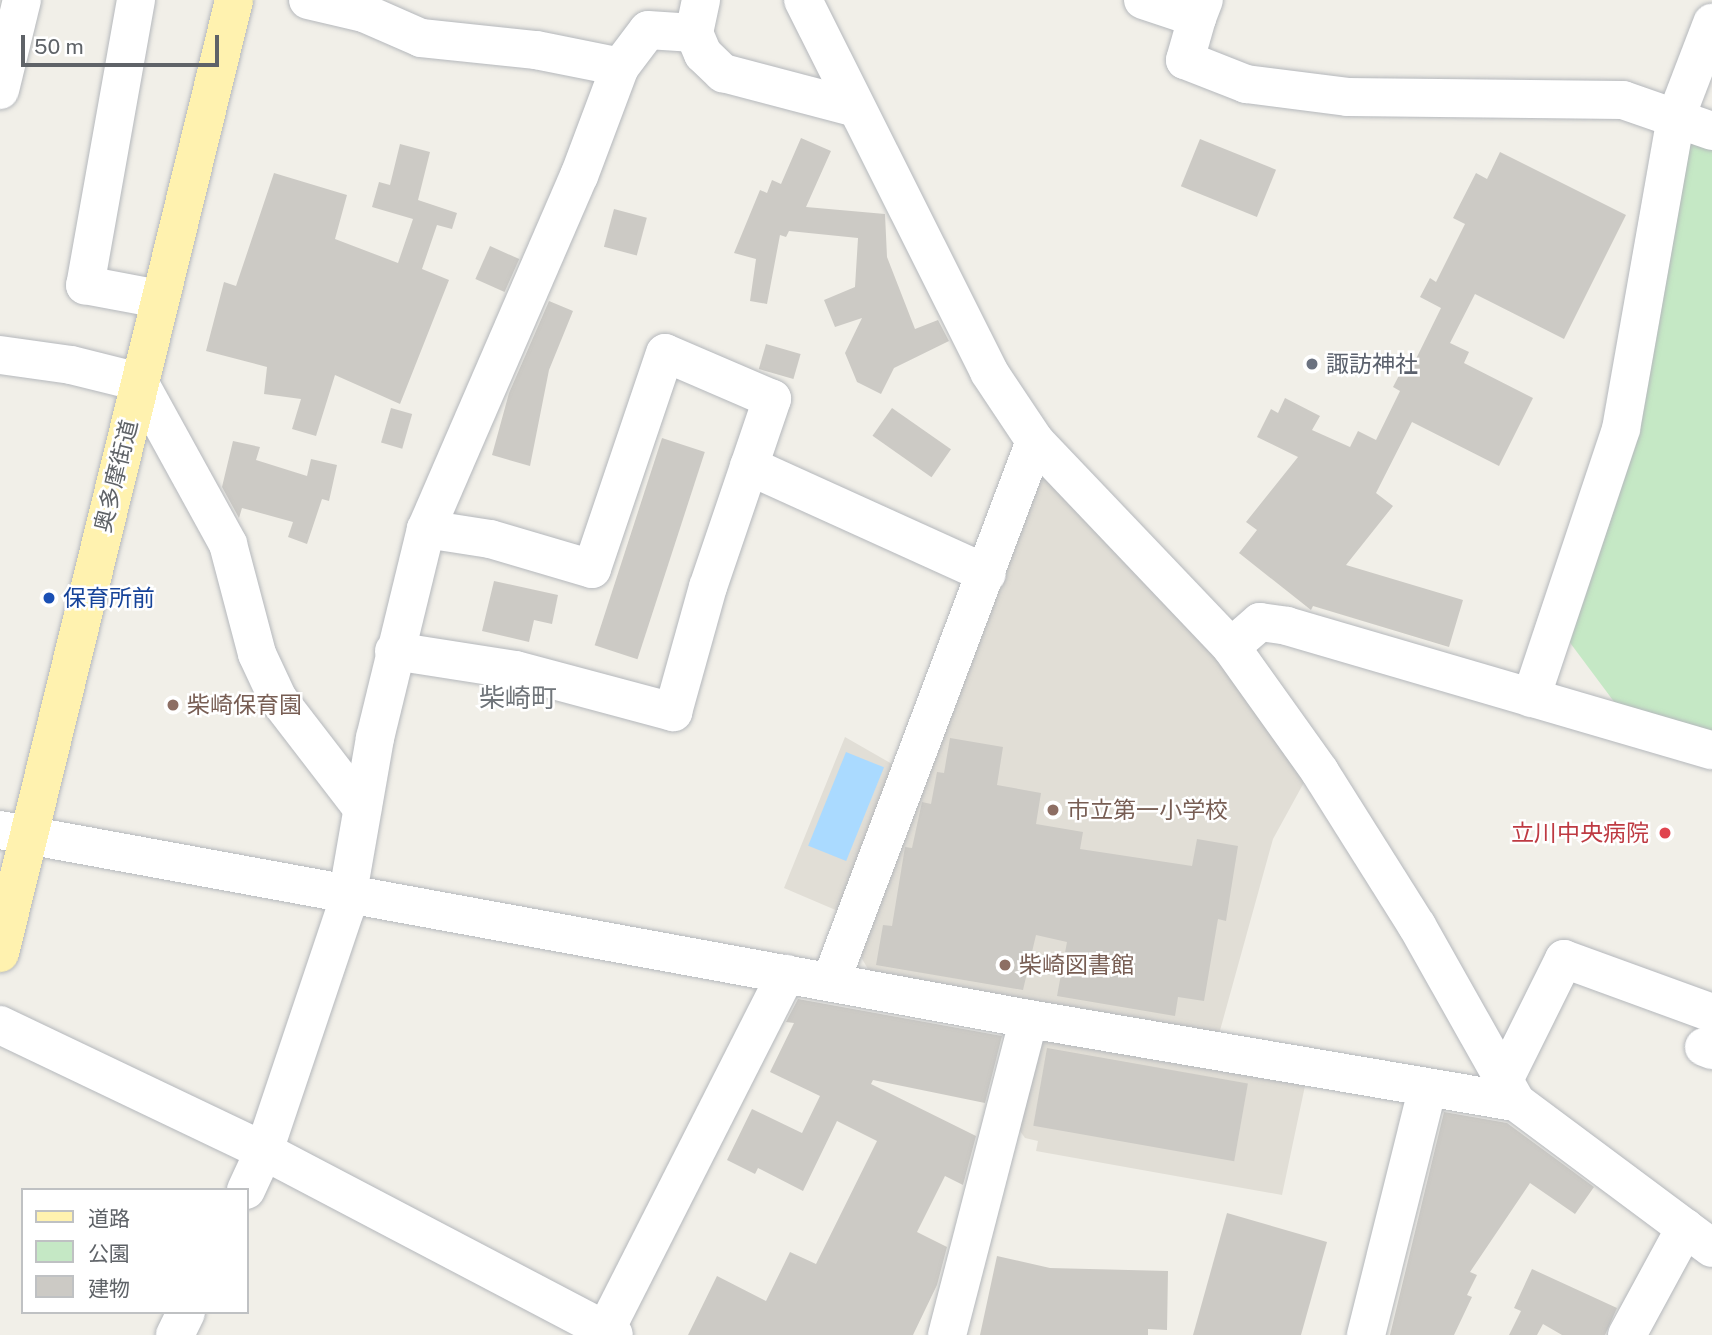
<!DOCTYPE html>
<meta charset="utf-8">
<style>
body{margin:0}
#map{position:relative;width:1712px;height:1335px;overflow:hidden;background:#f1efe8;font-family:"Public Sans","Noto Sans JP",sans-serif}
div>[style]{position:absolute}
.education>*{inset:0;background:#e1ded6}
.green>*{inset:0;background:#c5e8c5}
.water>*{inset:0;background:#aadaff;transform-origin:0 0}
.building>*{inset:0;background:#cccac5;transform-origin:0 0}
.roads{filter:drop-shadow(0 0 2px #b5b8bc) drop-shadow(0 0 2px #b5b8bc)}
.minor>*{height:38px;margin:-19px;padding:0 19px;transform-origin:19px;border-radius:19px;background:#fff}
.major>*{height:38px;margin:-19px;padding:0 19px;transform-origin:19px;border-radius:19px;background:#fff2af}
.dots>*{width:19px;height:19px;translate:-50% -50%;box-sizing:border-box;border:4px solid #fff;border-radius:50%}
span{translate:-50% -50%;white-space:nowrap;text-align:center;line-height:1.15;-webkit-text-stroke:5px #fff;paint-order:stroke}
.worship-label{font-size:23px;color:#5b616d}
.left{translate:0 -50%;text-align:left}
.street-label{font-size:23px;color:#5f6368}
.transit-label{font-size:23px;color:#164399}
.education-label{font-size:23px;color:#785e54}
.health-label{font-size:23px;color:#be3a42}
.right{translate:-100% -50%;text-align:right}
.quarter-label{font-size:26px;color:#70757a}
.legend{position:absolute;left:21px;top:1188px;width:228px;height:126px;box-sizing:border-box;background:#fff;border:2px solid #bfc1c3;margin:0;padding:9px 12px;list-style:none;font-size:21px;color:#5f6368}
.legend li{display:flex;align-items:center;gap:14px;height:35px}
.legend b{width:35px;border:2px solid #bfc1c3}
.scale{position:absolute;left:21px;top:35px;width:198px;height:32px;box-sizing:border-box;border:4px solid #5f6368;border-top:0;padding-left:9px;font-size:21px;line-height:24px;white-space:nowrap;color:#5f6368;-webkit-text-stroke:5px #fff;paint-order:stroke}
</style>
<div id="map">
<div class="education">
<div style="clip-path:polygon(1046px 469px,1221px 649px,1307px 777px,1273px 839px,1211px 1063px,1306px 1081px,1282px 1195px,1036px 1151px,1038px 1141px,1025px 1138px,1015px 1124px,1045px 1008px,872px 976px,857px 950px,866px 923px,784px 888px,845px 737px,920px 780px,1036px 474px)"></div>
</div>
<div class="green">
<div style="clip-path:polygon(1691px 139px,1712px 148px,1712px 732px,1615px 703px,1568px 640px)"></div>
</div>
<div class="water">
<div style="left:846px;top:752px;width:41px;height:101px;rotate:22deg"></div>
</div>
<div class="building">
<div style="clip-path:polygon(801px 138px,831px 151px,806px 207px,885px 214px,887px 257px,915px 329px,938px 320px,949px 341px,894px 368px,881px 394px,857px 382px,845px 353px,862px 318px,835px 327px,824px 300px,855px 287px,858px 238px,789px 231px,786px 237px,780px 235px,767px 304px,750px 301px,756px 259px,734px 253px,760px 190px,767px 193px,772px 180px,781px 184px)"></div>
<div style="left:1200px;top:139px;width:82px;height:51px;rotate:22deg"></div>
<div style="clip-path:polygon(400px 144px,430px 152px,418px 200px,457px 213px,452px 229px,437px 225px,422px 269px,449px 280px,400px 404px,335px 375px,316px 436px,292px 429px,301px 399px,264px 394px,267px 367px,206px 351px,224px 282px,236px 286px,274px 173px,347px 195px,335px 239px,398px 263px,413px 219px,372px 207px,379px 182px,390px 185px)"></div>
<div style="clip-path:polygon(1500px 152px,1626px 215px,1564px 339px,1475px 294px,1450px 343px,1469px 352px,1464px 363px,1533px 398px,1499px 466px,1412px 422px,1376px 493px,1393px 506px,1346px 565px,1463px 600px,1449px 647px,1313px 606px,1311px 610px,1239px 553px,1257px 530px,1246px 522px,1298px 457px,1257px 437px,1271px 409px,1278px 413px,1285px 398px,1320px 416px,1312px 430px,1350px 447px,1358px 431px,1376px 440px,1400px 391px,1393px 387px,1407px 360px,1414px 363px,1441px 308px,1420px 297px,1430px 278px,1436px 282px,1465px 224px,1453px 218px,1476px 173px,1487px 179px)"></div>
<div style="left:614px;top:209px;width:34px;height:39px;rotate:15deg"></div>
<div style="left:490px;top:246px;width:32px;height:36px;rotate:24deg"></div>
<div style="clip-path:polygon(549px 301px,573px 311px,549px 370px,530px 466px,492px 455px,509px 393px)"></div>
<div style="left:766px;top:344px;width:36px;height:26px;rotate:16deg"></div>
<div style="left:391px;top:408px;width:22px;height:36px;rotate:16deg"></div>
<div style="left:892px;top:408px;width:72px;height:34px;rotate:35deg"></div>
<div style="left:662px;top:438px;width:45px;height:218px;rotate:18deg"></div>
<div style="clip-path:polygon(233px 441px,260px 447px,256px 460px,307px 476px,311px 459px,337px 465px,329px 501px,322px 499px,307px 544px,288px 537px,293px 522px,242px 508px,239px 518px,222px 487px)"></div>
<div style="clip-path:polygon(494px 581px,558px 595px,552px 624px,534px 620px,529px 642px,482px 631px)"></div>
<div style="clip-path:polygon(950px 738px,1003px 747px,997px 785px,1041px 793px,1036px 824px,1083px 832px,1080px 849px,1192px 866px,1197px 839px,1238px 846px,1226px 921px,1218px 919px,1204px 1001px,1178px 997px,1175px 1016px,1057px 996px,1067px 942px,1036px 935px,1023px 990px,876px 965px,883px 925px,892px 926px,905px 847px,912px 848px,922px 802px,931px 804px,937px 772px,944px 773px)"></div>
<div style="clip-path:polygon(798px 999px,1002px 1036px,985px 1103px,873px 1080px,871px 1084px,976px 1136px,963px 1185px,945px 1176px,917px 1232px,947px 1247px,937px 1285px,913px 1335px,688px 1335px,717px 1276px,766px 1301px,790px 1252px,816px 1264px,877px 1141px,837px 1121px,803px 1191px,758px 1168px,755px 1174px,727px 1160px,752px 1109px,802px 1133px,820px 1096px,770px 1072px,794px 1023px,786px 1022px)"></div>
<div style="left:1047px;top:1048px;width:204px;height:79px;rotate:10deg"></div>
<div style="clip-path:polygon(1444px 1112px,1507px 1123px,1594px 1187px,1575px 1214px,1530px 1183px,1470px 1272px,1477px 1275px,1467px 1295px,1472px 1297px,1454px 1335px,1390px 1335px)"></div>
<div style="clip-path:polygon(1227px 1213px,1327px 1242px,1301px 1335px,1193px 1335px)"></div>
<div style="clip-path:polygon(997px 1256px,1050px 1268px,1168px 1271px,1167px 1330px,1148px 1329px,1148px 1335px,980px 1335px)"></div>
<div style="clip-path:polygon(1532px 1269px,1617px 1308px,1605px 1335px,1562px 1335px,1543px 1324px,1537px 1335px,1509px 1335px,1521px 1311px,1514px 1308px)"></div>
</div>
<div class="roads">
<div class="minor">
<div style="left:136px;top:0;width:290px;rotate:100.1deg"></div>
<div style="left:85px;top:285px;width:75px;rotate:10.7deg"></div>
<div style="left:308px;top:0;width:57px;rotate:13.1deg"></div>
<div style="left:364px;top:13px;width:62px;rotate:23.7deg"></div>
<div style="left:421px;top:38px;width:116px;rotate:6deg"></div>
<div style="left:536px;top:50px;width:86px;rotate:11.4deg"></div>
<div style="left:803px;top:0;width:416px;rotate:63.4deg"></div>
<div style="left:989px;top:372px;width:83px;rotate:56.3deg"></div>
<div style="left:1035px;top:441px;width:284px;rotate:46.4deg"></div>
<div style="left:1231px;top:647px;width:153px;rotate:54.5deg"></div>
<div style="left:1320px;top:772px;width:182px;rotate:57.8deg"></div>
<div style="left:1417px;top:926px;width:202px;rotate:60.6deg"></div>
<div style="left:1516px;top:1102px;width:244px;rotate:36.7deg"></div>
<div style="left:1143px;top:0;width:57px;rotate:18.4deg"></div>
<div style="left:1197px;top:18px;width:19px;rotate:-69deg"></div>
<div style="left:1197px;top:18px;width:44px;rotate:105.9deg"></div>
<div style="left:1185px;top:60px;width:66px;rotate:21.5deg"></div>
<div style="left:1246px;top:84px;width:102px;rotate:7.3deg"></div>
<div style="left:1347px;top:97px;width:276px;rotate:0.6deg"></div>
<div style="left:1623px;top:100px;width:94px;rotate:19.2deg"></div>
<div style="left:694px;top:33px;width:34px;rotate:-78deg"></div>
<div style="left:0;top:90px;width:93px;rotate:-76.3deg"></div>
<div style="left:0;top:355px;width:72px;rotate:8deg"></div>
<div style="left:71px;top:365px;width:70px;rotate:14deg"></div>
<div style="left:139px;top:382px;width:185px;rotate:61.2deg"></div>
<div style="left:228px;top:544px;width:114px;rotate:75.2deg"></div>
<div style="left:257px;top:654px;width:50px;rotate:65deg"></div>
<div style="left:278px;top:699px;width:138px;rotate:52.4deg"></div>
<div style="left:749px;top:466px;width:261px;rotate:24.4deg"></div>
<div style="left:1231px;top:647px;width:38px;rotate:-41deg"></div>
<div style="left:1260px;top:622px;width:27px;rotate:8deg"></div>
<div style="left:1287px;top:626px;width:443px;rotate:16.3deg"></div>
<div style="left:394px;top:651px;width:123px;rotate:8.9deg"></div>
<div style="left:516px;top:670px;width:163px;rotate:15deg"></div>
<div style="left:673px;top:712px;width:130px;rotate:-74.4deg"></div>
<div style="left:708px;top:587px;width:199px;rotate:-71.2deg"></div>
<div style="left:772px;top:399px;width:116px;rotate:-156.7deg"></div>
<div style="left:665px;top:353px;width:228px;rotate:108.7deg"></div>
<div style="left:592px;top:569px;width:106px;rotate:-163.6deg"></div>
<div style="left:490px;top:539px;width:65px;rotate:-171.1deg"></div>
<div style="left:1531px;top:698px;width:284px;rotate:-71.5deg"></div>
<div style="left:1621px;top:429px;width:317px;rotate:-80deg"></div>
<div style="left:1676px;top:117px;width:101px;rotate:-69deg"></div>
<div style="left:0;top:830px;width:1046px;rotate:10.41deg"></div>
<div style="left:1029px;top:1019px;width:494px;rotate:9.7deg"></div>
<div style="left:831px;top:981px;width:577px;rotate:-69.3deg"></div>
<div style="left:0;top:1025px;width:293px;rotate:25.5deg"></div>
<div style="left:264px;top:1151px;width:395px;rotate:27.7deg"></div>
<div style="left:1704px;top:1047px;width:9px;rotate:21deg"></div>
<div style="left:1504px;top:1080px;width:135px;rotate:-63.6deg"></div>
<div style="left:1564px;top:959px;width:158px;rotate:20deg"></div>
<div style="left:246px;top:1190px;width:43px;rotate:-65.2deg"></div>
<div style="left:264px;top:1151px;width:254px;rotate:-71.4deg"></div>
<div style="left:345px;top:910px;width:175px;rotate:-80.1deg"></div>
<div style="left:375px;top:738px;width:215px;rotate:-76.3deg"></div>
<div style="left:426px;top:529px;width:385px;rotate:-66.6deg"></div>
<div style="left:579px;top:176px;width:116px;rotate:-69.4deg"></div>
<div style="left:620px;top:67px;width:46px;rotate:-52.9deg"></div>
<div style="left:648px;top:30px;width:46px;rotate:3.7deg"></div>
<div style="left:694px;top:33px;width:23px;rotate:67deg"></div>
<div style="left:703px;top:54px;width:28px;rotate:44deg"></div>
<div style="left:723px;top:73px;width:134px;rotate:14.7deg"></div>
<div style="left:175px;top:1335px;width:25px;rotate:-64deg"></div>
<div style="left:603px;top:1335px;width:405px;rotate:-63.1deg"></div>
<div style="left:947px;top:1335px;width:326px;rotate:-75.5deg"></div>
<div style="left:1366px;top:1335px;width:252px;rotate:-76deg"></div>
<div style="left:1627px;top:1335px;width:122px;rotate:-61.5deg"></div>
</div>
<div class="major">
<div style="left:0;top:953px;width:981px;rotate:-76.2deg"></div>
</div>
</div>
<div class="dots">
<div style="left:1312px;top:364px;background:#6b7280"></div>
<div style="left:49px;top:598px;background:#1a4fb4"></div>
<div style="left:173px;top:705px;background:#8d6e63"></div>
<div style="left:1053px;top:810px;background:#8d6e63"></div>
<div style="left:1665px;top:833px;background:#e0444e"></div>
<div style="left:1005px;top:965px;background:#8d6e63"></div>
</div>
<div class="worship-label">
<span class="left" style="left:1326px;top:364px">諏訪神社</span>
</div>
<div class="street-label">
<span style="left:116px;top:476px;rotate:-76deg">奥多摩街道</span>
</div>
<div class="transit-label">
<span class="left" style="left:63px;top:598px">保育所前</span>
</div>
<div class="education-label">
<span class="left" style="left:187px;top:705px">柴崎保育園</span>
<span class="left" style="left:1067px;top:810px">市立第一小学校</span>
<span class="left" style="left:1019px;top:965px">柴崎図書館</span>
</div>
<div class="health-label">
<span class="right" style="left:1649px;top:833px">立川中央病院</span>
</div>
<div class="quarter-label">
<span style="left:518px;top:698px">柴崎町</span>
</div>
<ul class="legend">
<li><b style="height:9px;background:#fff2af"></b>道路</li>
<li><b style="height:19px;background:#c5e8c5"></b>公園</li>
<li><b style="height:19px;background:#cccac5"></b>建物</li>
</ul>
<div class="scale">50 m</div>
</div>
